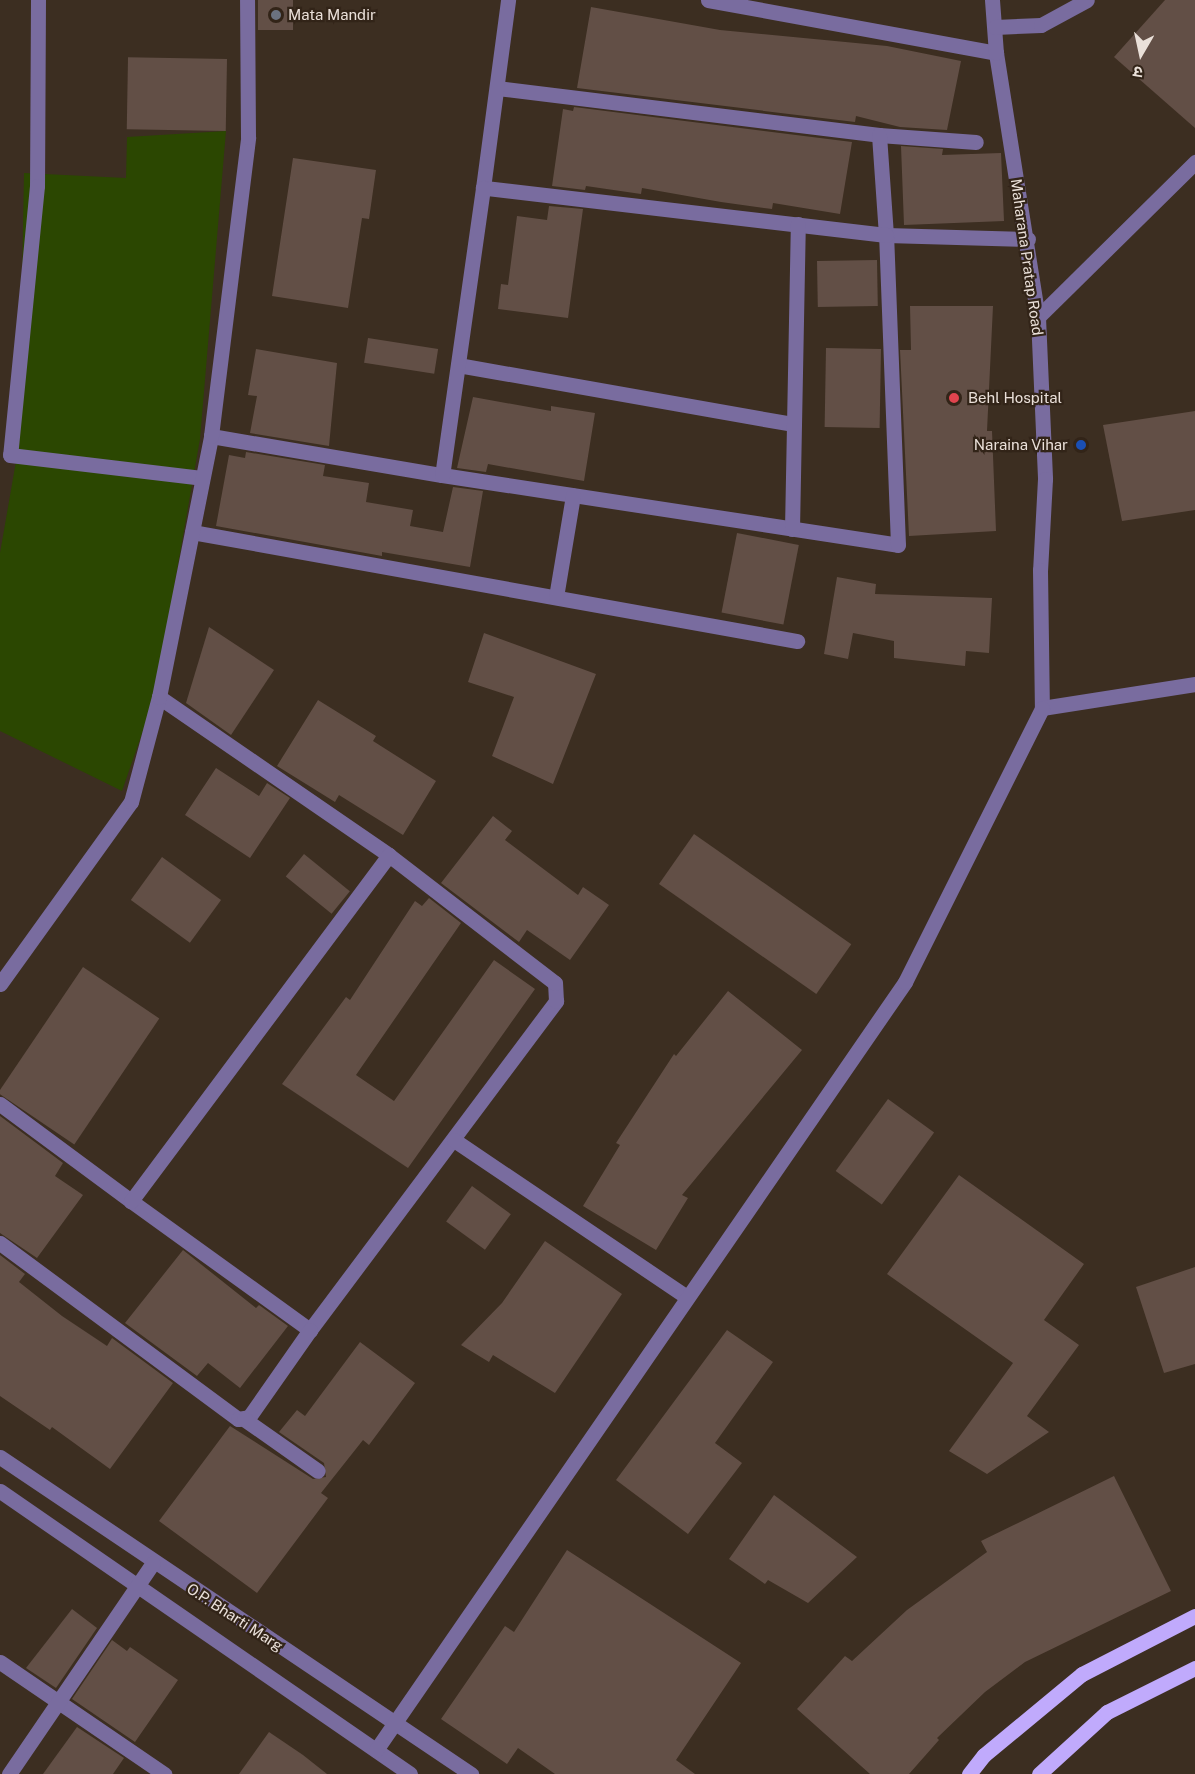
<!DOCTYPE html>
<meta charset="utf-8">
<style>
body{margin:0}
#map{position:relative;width:1195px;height:1774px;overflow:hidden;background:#3c2e21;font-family:"Public Sans","Noto Sans Devanagari",sans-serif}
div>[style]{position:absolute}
.green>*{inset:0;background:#2b4701}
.building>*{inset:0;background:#624f46;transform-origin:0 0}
.minor>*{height:15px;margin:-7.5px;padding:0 7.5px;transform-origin:7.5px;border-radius:7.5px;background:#796c9f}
.major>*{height:15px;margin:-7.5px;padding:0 7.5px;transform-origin:7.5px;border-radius:7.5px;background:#c0aafc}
.dots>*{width:16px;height:16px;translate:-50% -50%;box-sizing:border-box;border:3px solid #322418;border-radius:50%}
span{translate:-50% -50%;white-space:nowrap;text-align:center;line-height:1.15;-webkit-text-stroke:4.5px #322418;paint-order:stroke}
.poi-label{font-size:15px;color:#eae0d9}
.left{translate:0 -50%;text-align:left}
.right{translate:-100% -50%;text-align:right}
.street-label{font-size:15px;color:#eae0d9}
.north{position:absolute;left:1111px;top:24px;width:60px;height:60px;-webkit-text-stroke:4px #322418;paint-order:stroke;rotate:189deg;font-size:16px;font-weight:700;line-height:24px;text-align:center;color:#eae0d9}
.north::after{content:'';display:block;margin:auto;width:21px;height:27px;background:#eae0d9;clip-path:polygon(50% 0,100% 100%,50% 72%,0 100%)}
</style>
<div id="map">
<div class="green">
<div style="clip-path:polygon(226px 131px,200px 439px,155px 696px,122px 791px,0 731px,0 553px,19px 444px,24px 173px,126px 178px,127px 137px)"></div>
</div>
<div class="building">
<div style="left:258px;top:0;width:35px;height:30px"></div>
<div style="clip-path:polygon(1165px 0,1195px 0,1195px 128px,1114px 57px)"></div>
<div style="clip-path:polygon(591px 7px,720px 30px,887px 46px,961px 61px,947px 130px,900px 127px,856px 116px,855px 122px,577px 88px)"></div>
<div style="left:227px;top:59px;width:72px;height:99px;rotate:91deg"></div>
<div style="clip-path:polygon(574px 107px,852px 142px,840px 214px,773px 203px,772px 209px,721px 202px,642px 188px,641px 194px,586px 186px,585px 190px,552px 186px,563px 109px,573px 111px)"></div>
<div style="clip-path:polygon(901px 146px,943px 149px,942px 155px,1001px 153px,1004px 221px,904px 225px)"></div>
<div style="clip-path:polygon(293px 158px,376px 170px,369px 219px,362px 218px,348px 308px,272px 296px)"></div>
<div style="clip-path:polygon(549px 206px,583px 209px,568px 318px,498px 309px,501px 284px,508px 285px,517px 216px,547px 220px)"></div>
<div style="left:877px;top:260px;width:46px;height:60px;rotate:89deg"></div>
<div style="clip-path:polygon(910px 306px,993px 306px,987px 431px,992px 431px,996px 531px,909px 536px,900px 350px,911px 350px)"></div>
<div style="left:368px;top:338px;width:71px;height:25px;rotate:9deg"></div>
<div style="left:826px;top:348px;width:55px;height:79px;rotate:1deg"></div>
<div style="clip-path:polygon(256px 349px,337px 363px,329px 446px,250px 433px,257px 396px,248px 395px)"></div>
<div style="clip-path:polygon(473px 397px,551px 411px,551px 406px,595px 413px,584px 481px,488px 464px,486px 472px,457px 468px)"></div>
<div style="clip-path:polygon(1195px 411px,1195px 510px,1122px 521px,1103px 425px)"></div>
<div style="clip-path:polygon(246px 452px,325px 465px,323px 476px,369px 483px,366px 502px,413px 510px,410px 526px,443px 532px,453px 487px,483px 491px,470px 567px,382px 552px,382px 556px,216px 526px,229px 455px,245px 458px)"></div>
<div style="left:737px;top:533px;width:63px;height:81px;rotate:11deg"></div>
<div style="clip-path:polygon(837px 577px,876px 584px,875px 594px,992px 598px,989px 653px,966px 651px,965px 666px,894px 658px,894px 641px,853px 633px,848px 659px,824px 654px)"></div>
<div style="clip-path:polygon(209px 627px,274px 670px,231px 735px,186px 703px)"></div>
<div style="clip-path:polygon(484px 633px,596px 674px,553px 784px,492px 756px,514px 697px,468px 682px)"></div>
<div style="clip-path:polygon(318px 700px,376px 736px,373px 741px,436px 781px,403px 835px,339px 795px,335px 802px,277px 766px)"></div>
<div style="clip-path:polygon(216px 768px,259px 796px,267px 783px,290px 798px,250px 858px,185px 815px)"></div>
<div style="clip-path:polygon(493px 816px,512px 831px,505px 840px,578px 895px,583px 887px,609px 905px,570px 960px,527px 930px,519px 942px,441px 883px)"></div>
<div style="left:694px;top:834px;width:192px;height:61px;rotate:35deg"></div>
<div style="left:304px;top:854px;width:59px;height:29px;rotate:39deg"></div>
<div style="left:162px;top:857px;width:73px;height:53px;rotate:36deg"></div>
<div style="clip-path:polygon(429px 898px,461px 923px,356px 1075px,394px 1101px,494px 960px,535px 989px,408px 1168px,282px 1084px,346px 997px,350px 1000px,415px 901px,422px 906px)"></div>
<div style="left:83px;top:967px;width:92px;height:152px;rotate:34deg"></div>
<div style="clip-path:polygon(728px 991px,802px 1050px,682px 1195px,688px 1198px,656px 1250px,583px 1206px,620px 1145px,616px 1143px,674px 1054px,676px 1056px)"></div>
<div style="left:888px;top:1099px;width:57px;height:89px;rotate:36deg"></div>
<div style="clip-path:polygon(0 1116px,63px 1163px,55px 1176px,83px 1195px,37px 1258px,0 1233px)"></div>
<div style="clip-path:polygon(959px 1175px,1084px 1264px,1044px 1320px,1079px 1345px,1027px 1416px,1049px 1432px,987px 1474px,949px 1451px,1013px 1363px,887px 1274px)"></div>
<div style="left:472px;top:1186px;width:48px;height:44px;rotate:36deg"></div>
<div style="clip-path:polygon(545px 1241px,622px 1294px,555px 1393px,493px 1355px,489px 1362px,461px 1345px,502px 1303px)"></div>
<div style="clip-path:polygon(183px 1250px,256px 1308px,259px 1305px,288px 1326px,240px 1388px,208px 1363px,197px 1376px,125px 1323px)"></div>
<div style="clip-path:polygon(0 1255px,25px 1274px,19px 1282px,62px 1316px,107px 1346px,112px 1338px,173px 1383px,110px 1469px,52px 1427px,50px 1430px,0 1396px)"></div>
<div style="clip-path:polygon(1195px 1267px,1195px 1364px,1164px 1373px,1136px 1287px)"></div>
<div style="clip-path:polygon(727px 1330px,773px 1362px,715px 1443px,742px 1463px,688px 1534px,616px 1480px)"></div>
<div style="clip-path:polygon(360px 1342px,415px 1383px,369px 1445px,363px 1440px,321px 1493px,328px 1498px,257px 1593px,159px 1521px,230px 1426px,313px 1479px,326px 1477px,324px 1463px,279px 1432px,297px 1410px,305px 1416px)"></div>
<div style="clip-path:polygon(1114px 1476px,1171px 1591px,1025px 1662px,985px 1692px,937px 1738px,939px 1740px,909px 1774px,870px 1774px,797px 1709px,845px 1656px,852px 1661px,907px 1610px,987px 1552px,981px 1541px)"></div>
<div style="clip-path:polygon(774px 1495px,857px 1557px,808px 1603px,768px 1580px,765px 1584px,729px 1559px)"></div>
<div style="clip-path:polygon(567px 1550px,741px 1663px,676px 1760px,695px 1774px,555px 1774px,518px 1748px,507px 1764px,441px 1719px,505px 1626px,514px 1632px)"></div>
<div style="clip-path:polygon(72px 1609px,97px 1628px,56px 1688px,26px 1668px)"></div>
<div style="clip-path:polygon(112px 1640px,127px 1651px,130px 1647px,178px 1680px,135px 1742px,72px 1699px)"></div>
<div style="clip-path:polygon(77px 1727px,124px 1758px,113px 1774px,43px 1774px)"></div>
<div style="clip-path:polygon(269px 1732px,303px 1755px,327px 1774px,239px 1774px)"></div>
</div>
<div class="minor">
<div style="left:38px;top:0;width:186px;rotate:90.3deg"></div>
<div style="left:37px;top:186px;width:270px;rotate:95.7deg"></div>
<div style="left:10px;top:455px;width:193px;rotate:6.8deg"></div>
<div style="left:708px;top:0;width:293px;rotate:10.4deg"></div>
<div style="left:996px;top:53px;width:267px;rotate:81deg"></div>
<div style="left:1038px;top:317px;width:162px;rotate:87.5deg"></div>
<div style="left:1045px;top:479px;width:91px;rotate:93.1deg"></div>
<div style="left:1040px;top:570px;width:138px;rotate:89.2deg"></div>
<div style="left:1042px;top:708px;width:155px;rotate:-8.9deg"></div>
<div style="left:992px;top:0;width:53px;rotate:85.7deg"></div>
<div style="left:995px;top:27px;width:46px;rotate:-2.5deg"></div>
<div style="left:1041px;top:25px;width:52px;rotate:-28.5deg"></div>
<div style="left:497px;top:88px;width:385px;rotate:7deg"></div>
<div style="left:879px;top:135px;width:97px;rotate:4.1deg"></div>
<div style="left:879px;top:135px;width:100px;rotate:86deg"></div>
<div style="left:886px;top:235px;width:142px;rotate:1.6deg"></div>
<div style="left:483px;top:188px;width:190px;rotate:-82.4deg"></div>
<div style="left:1038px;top:317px;width:221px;rotate:-44.6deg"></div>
<div style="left:458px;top:365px;width:341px;rotate:10deg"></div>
<div style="left:211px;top:436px;width:234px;rotate:9.6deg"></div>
<div style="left:442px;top:475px;width:461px;rotate:8.7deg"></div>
<div style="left:898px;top:545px;width:310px;rotate:-92.2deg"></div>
<div style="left:886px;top:235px;width:406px;rotate:-173.3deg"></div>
<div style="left:483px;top:188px;width:290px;rotate:98.1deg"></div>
<div style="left:792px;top:529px;width:305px;rotate:-88.9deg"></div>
<div style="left:192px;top:532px;width:615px;rotate:10.21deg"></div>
<div style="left:556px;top:597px;width:103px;rotate:-80.5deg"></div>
<div style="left:159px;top:697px;width:279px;rotate:34.5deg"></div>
<div style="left:0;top:984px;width:224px;rotate:-54.3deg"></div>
<div style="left:131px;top:802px;width:109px;rotate:-75.1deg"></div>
<div style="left:159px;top:697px;width:266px;rotate:-78.7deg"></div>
<div style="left:211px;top:436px;width:301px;rotate:-82.9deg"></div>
<div style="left:248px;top:137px;width:137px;rotate:-90.4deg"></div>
<div style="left:0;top:1104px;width:163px;rotate:36.5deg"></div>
<div style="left:131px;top:1201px;width:221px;rotate:35.8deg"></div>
<div style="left:310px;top:1330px;width:411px;rotate:-53.2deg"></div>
<div style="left:556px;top:1001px;width:18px;rotate:-93deg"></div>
<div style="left:555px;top:983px;width:210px;rotate:-142.4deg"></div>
<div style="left:389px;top:855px;width:432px;rotate:126.7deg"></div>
<div style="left:454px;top:1140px;width:279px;rotate:34deg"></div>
<div style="left:0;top:1243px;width:296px;rotate:36.5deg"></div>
<div style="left:238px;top:1419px;width:11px;rotate:-10deg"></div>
<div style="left:249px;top:1417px;width:106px;rotate:-55deg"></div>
<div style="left:244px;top:1419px;width:90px;rotate:35.1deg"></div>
<div style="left:0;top:1457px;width:568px;rotate:33.94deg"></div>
<div style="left:0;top:1491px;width:498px;rotate:34.6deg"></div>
<div style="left:0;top:1662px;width:199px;rotate:34.3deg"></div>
<div style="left:376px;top:1750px;width:933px;rotate:-55.44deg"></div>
<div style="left:905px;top:982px;width:306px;rotate:-63.4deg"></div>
<div style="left:9px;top:1774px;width:255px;rotate:-55.7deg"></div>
</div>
<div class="major">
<div style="left:969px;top:1774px;width:24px;rotate:-52deg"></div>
<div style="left:984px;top:1755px;width:127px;rotate:-39.6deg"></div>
<div style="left:1082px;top:1674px;width:127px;rotate:-27.2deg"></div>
<div style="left:1039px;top:1774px;width:92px;rotate:-42.4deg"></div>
<div style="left:1107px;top:1712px;width:98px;rotate:-26.6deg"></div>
</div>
<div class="dots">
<div style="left:276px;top:15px;background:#6b7280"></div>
<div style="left:954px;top:398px;background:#e0444e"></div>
<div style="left:1081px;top:445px;background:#1a4fb4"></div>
</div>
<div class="poi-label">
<span class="left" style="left:288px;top:15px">Mata Mandir</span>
<span class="left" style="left:968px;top:398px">Behl Hospital</span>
<span class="right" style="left:1068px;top:445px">Naraina Vihar</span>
</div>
<div class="street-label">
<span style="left:1027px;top:257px;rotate:82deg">Maharana Pratap Road</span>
<span style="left:235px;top:1617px;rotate:33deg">O.P. Bharti Marg</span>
</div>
<div class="north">उ</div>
</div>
